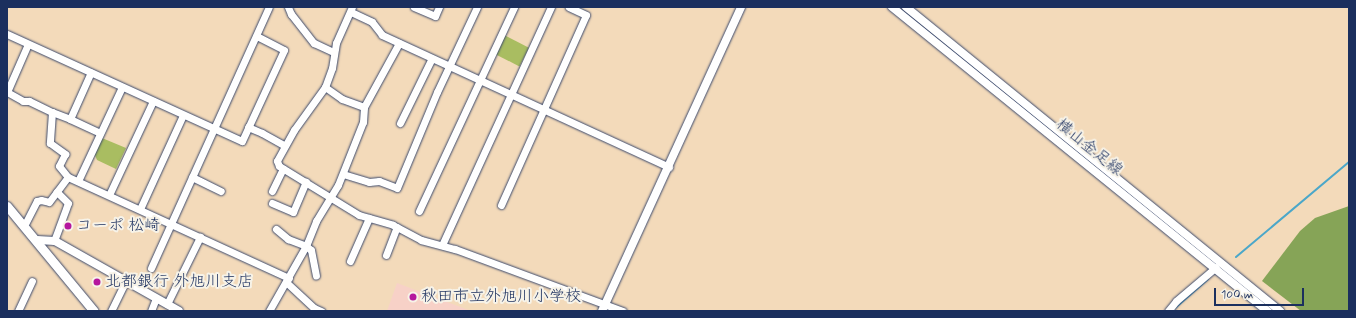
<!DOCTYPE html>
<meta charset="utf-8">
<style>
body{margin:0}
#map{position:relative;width:1356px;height:318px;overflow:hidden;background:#f3daba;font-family:Mynerve,"Klee One",sans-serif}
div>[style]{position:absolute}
.built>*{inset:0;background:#f7d1c7}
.green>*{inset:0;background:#a9bd61;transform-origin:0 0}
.forest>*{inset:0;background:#86a457}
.stream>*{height:2px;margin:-1px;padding:0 1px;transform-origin:1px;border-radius:1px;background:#4ba7c9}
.roads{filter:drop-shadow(0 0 1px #3b496c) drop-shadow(0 0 1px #3b496c)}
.minor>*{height:7px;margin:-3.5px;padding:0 3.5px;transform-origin:3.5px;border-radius:3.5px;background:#fff}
.tertiary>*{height:8px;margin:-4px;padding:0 4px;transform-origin:4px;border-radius:4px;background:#fff}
.secondary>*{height:9px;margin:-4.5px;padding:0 4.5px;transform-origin:4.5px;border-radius:4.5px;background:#fff}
.dots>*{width:11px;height:11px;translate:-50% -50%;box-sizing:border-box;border:2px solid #f7f3e8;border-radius:50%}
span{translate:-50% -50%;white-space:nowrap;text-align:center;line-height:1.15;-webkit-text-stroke:4px #f7f3e8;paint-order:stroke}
.street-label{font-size:16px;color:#1b2f5e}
.poi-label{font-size:16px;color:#1b2f5e}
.left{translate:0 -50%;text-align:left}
.frame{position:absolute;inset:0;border:8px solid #1b2f5e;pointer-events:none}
.scale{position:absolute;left:1214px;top:288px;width:90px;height:18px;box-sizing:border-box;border:2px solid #1b2f5e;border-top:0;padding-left:5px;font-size:12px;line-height:14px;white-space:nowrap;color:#1b2f5e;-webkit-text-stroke:3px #f7f3e8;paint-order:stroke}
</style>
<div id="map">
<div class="built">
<div style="clip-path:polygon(397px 283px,471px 311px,387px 311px)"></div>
</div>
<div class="green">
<div style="left:504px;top:35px;width:28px;height:21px;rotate:27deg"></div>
<div style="clip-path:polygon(102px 138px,126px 148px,116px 169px,97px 160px,94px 153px)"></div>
</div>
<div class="forest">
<div style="clip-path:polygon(1349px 206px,1349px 311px,1301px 311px,1262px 281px,1300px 231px,1315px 218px)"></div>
</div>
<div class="stream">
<div style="left:1236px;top:257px;width:148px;rotate:-40.1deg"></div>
<div style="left:1174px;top:309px;width:45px;rotate:-41.4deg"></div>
</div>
<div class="roads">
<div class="minor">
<div style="left:288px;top:7px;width:8px;rotate:67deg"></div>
<div style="left:291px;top:14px;width:37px;rotate:52deg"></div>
<div style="left:314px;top:43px;width:21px;rotate:25deg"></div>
<div style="left:352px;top:7px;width:39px;rotate:114deg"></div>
<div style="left:336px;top:43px;width:25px;rotate:99deg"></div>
<div style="left:332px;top:68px;width:20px;rotate:110deg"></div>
<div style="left:325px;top:87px;width:53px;rotate:125.8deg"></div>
<div style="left:294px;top:130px;width:35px;rotate:119deg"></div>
<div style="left:277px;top:161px;width:5px;rotate:68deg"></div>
<div style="left:279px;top:166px;width:94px;rotate:31.5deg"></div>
<div style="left:359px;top:215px;width:35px;rotate:16deg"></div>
<div style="left:393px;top:225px;width:32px;rotate:28deg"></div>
<div style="left:421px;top:240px;width:35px;rotate:15deg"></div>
<div style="left:455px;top:249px;width:179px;rotate:20.3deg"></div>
<div style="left:414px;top:7px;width:23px;rotate:23deg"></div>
<div style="left:435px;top:16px;width:10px;rotate:-66deg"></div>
<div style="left:351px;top:12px;width:23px;rotate:25deg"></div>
<div style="left:372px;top:22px;width:16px;rotate:52deg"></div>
<div style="left:382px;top:35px;width:316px;rotate:24.7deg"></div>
<div style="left:7px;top:34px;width:258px;rotate:24.5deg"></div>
<div style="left:242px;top:141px;width:100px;rotate:-65.2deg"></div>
<div style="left:284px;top:50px;width:31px;rotate:-153deg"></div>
<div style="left:325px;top:87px;width:21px;rotate:35deg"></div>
<div style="left:342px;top:99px;width:23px;rotate:20deg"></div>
<div style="left:7px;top:92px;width:18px;rotate:29deg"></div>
<div style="left:23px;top:101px;width:6px"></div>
<div style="left:29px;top:101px;width:25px;rotate:26deg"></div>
<div style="left:52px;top:112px;width:31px;rotate:94deg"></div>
<div style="left:50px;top:143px;width:19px;rotate:36deg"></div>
<div style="left:65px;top:154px;width:13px;rotate:117deg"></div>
<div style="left:59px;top:166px;width:14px;rotate:51deg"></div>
<div style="left:68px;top:177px;width:243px;rotate:24.6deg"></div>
<div style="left:7px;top:92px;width:52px;rotate:-66.4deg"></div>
<div style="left:52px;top:112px;width:19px;rotate:21deg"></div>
<div style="left:70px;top:119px;width:51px;rotate:-65.9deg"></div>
<div style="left:70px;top:119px;width:33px;rotate:25deg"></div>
<div style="left:400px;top:123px;width:72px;rotate:-63.8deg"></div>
<div style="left:248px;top:127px;width:15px;rotate:23deg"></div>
<div style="left:262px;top:133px;width:26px;rotate:29deg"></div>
<div style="left:343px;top:174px;width:27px;rotate:17deg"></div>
<div style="left:369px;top:182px;width:10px;rotate:-6deg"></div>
<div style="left:379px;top:181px;width:19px;rotate:21deg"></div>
<div style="left:397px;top:188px;width:104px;rotate:-67.4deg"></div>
<div style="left:437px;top:92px;width:94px;rotate:-64.8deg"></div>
<div style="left:192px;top:177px;width:32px;rotate:26deg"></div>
<div style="left:78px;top:181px;width:104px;rotate:-64.9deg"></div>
<div style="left:272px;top:191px;width:25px;rotate:-64deg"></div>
<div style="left:109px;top:195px;width:104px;rotate:-64.9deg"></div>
<div style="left:272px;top:203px;width:23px;rotate:23deg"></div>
<div style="left:293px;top:212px;width:33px;rotate:-67deg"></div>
<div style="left:501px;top:205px;width:208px;rotate:-65.9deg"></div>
<div style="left:586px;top:15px;width:19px;rotate:-155deg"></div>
<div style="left:140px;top:209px;width:103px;rotate:-65.4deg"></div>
<div style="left:419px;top:211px;width:225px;rotate:-65deg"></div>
<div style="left:24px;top:226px;width:28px;rotate:-63deg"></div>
<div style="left:37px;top:201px;width:4px;rotate:-14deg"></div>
<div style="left:41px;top:200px;width:8px;rotate:14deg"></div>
<div style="left:49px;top:202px;width:31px;rotate:-53deg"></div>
<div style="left:276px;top:229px;width:16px;rotate:40deg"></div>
<div style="left:288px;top:239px;width:19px;rotate:21deg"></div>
<div style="left:306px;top:246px;width:6px;rotate:39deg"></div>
<div style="left:311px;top:250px;width:26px;rotate:79deg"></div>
<div style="left:54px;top:241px;width:40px;rotate:-69.8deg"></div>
<div style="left:68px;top:203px;width:16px;rotate:-135deg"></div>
<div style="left:442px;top:245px;width:262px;rotate:-65.4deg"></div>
<div style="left:386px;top:255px;width:30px;rotate:-69deg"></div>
<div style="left:350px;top:261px;width:47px;rotate:-66.2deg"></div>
<div style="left:151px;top:268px;width:286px;rotate:-65.7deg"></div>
<div style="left:286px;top:282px;width:38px;rotate:43deg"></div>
<div style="left:314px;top:308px;width:8px;rotate:23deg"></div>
<div style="left:167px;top:304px;width:75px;rotate:-63.8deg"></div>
<div style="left:18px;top:311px;width:33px;rotate:-65deg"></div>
<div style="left:111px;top:311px;width:34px;rotate:-64deg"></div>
<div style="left:151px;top:311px;width:14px;rotate:-69deg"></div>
<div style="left:269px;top:311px;width:75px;rotate:-60.4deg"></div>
<div style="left:306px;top:246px;width:27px;rotate:-68deg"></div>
<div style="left:316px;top:221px;width:42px;rotate:-58.6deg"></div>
<div style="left:338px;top:185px;width:68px;rotate:-68.4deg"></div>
<div style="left:363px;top:122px;width:15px;rotate:-86deg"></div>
<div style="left:364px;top:107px;width:73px;rotate:-61.3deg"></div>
<div style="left:1168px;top:311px;width:13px;rotate:-51deg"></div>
<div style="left:1176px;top:301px;width:52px;rotate:-40.4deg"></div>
</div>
<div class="tertiary">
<div style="left:892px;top:7px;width:484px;rotate:39deg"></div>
<div style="left:906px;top:7px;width:482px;rotate:39.1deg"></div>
<div style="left:37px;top:240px;width:18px;rotate:3deg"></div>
<div style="left:55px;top:241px;width:142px;rotate:29.4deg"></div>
<div style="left:602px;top:311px;width:334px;rotate:-65.4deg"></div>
</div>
<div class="secondary">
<div style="left:7px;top:206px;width:136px;rotate:50.4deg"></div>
</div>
</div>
<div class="dots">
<div style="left:68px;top:226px;background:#b5179e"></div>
<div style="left:97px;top:282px;background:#b5179e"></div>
<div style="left:413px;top:297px;background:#b5179e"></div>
</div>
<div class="street-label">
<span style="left:1089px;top:148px;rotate:39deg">横山金足線</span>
</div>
<div class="poi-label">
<span class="left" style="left:76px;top:226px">コーポ 松崎</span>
<span class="left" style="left:105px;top:282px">北都銀行 外旭川支店</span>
<span class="left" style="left:421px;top:297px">秋田市立外旭川小学校</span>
</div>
<div class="frame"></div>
<div class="scale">100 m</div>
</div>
